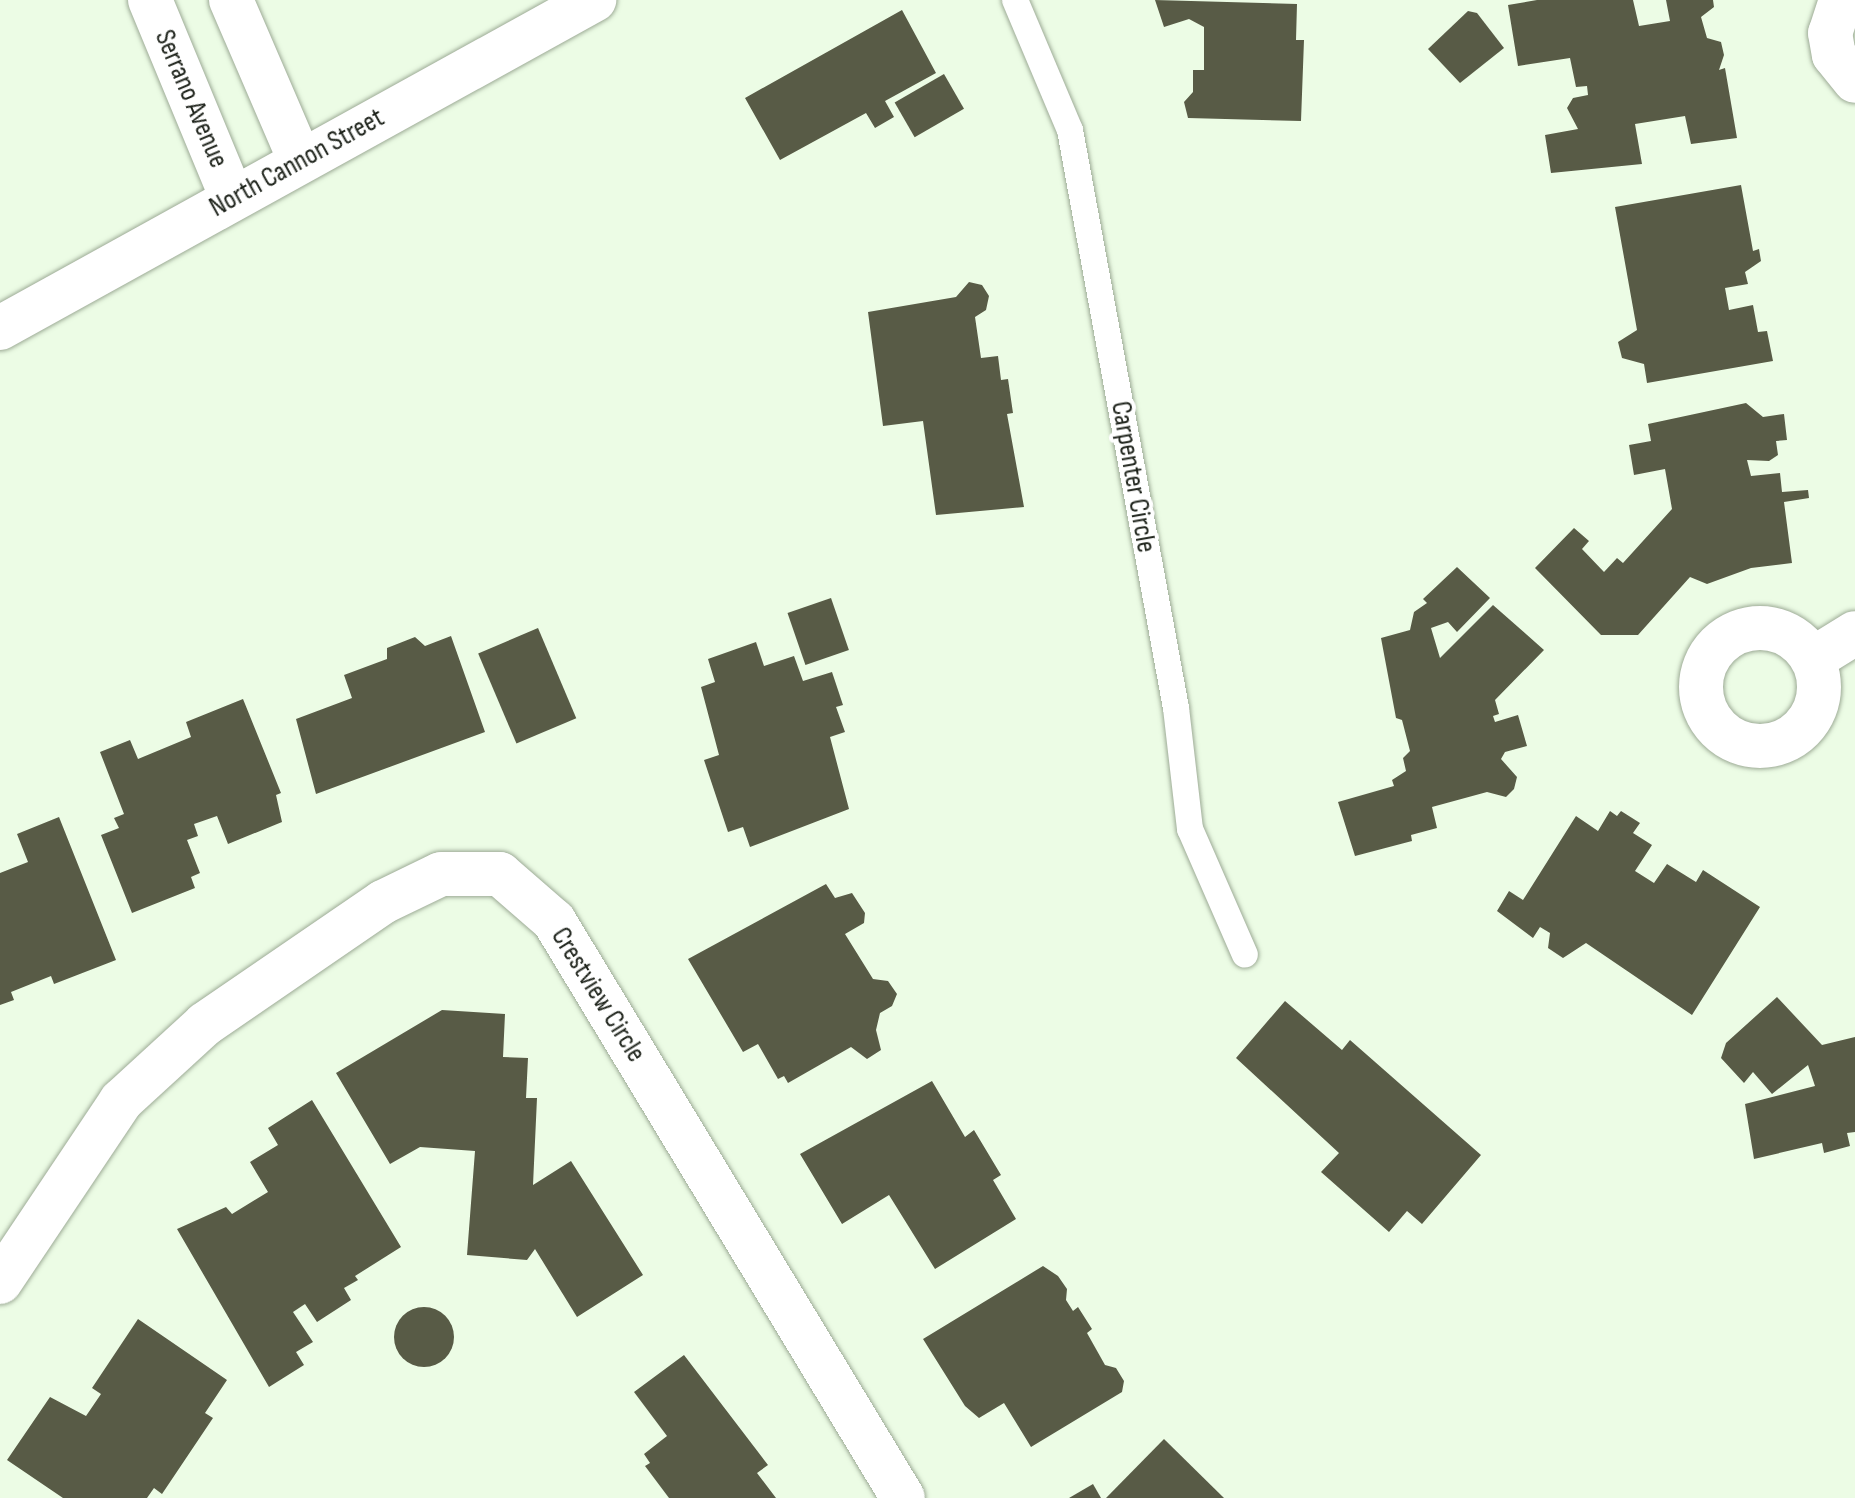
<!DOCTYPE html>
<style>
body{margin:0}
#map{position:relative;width:1855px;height:1498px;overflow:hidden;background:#ecfce5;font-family:"Sofia Sans Condensed",sans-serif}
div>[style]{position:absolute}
.building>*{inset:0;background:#585b46;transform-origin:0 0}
.round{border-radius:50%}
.roads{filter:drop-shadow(0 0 2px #9dab96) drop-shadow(0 0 2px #9dab96)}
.lane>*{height:26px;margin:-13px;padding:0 13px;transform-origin:13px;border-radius:13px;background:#fff}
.street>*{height:44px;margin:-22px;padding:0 22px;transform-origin:22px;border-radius:22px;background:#fff}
.street>.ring{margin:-22px;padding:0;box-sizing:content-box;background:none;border:44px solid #fff;border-radius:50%}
.secondary>*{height:44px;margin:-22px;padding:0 22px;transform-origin:22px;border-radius:22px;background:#fff}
.primary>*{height:44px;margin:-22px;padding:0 22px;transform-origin:22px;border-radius:22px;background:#fff}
span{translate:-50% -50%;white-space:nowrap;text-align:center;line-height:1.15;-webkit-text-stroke:8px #fff;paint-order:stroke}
.street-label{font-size:28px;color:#1e231b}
</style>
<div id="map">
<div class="building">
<div style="clip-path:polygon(1155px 0,1297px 4px,1296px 40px,1304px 40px,1301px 121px,1188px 118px,1184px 102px,1193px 92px,1193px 70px,1204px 70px,1204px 27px,1189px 19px,1164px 27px)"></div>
<div style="clip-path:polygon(1537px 0,1633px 0,1639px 26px,1670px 21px,1666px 0,1713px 0,1714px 7px,1701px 17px,1707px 38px,1721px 42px,1724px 55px,1719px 70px,1725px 68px,1737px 138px,1691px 144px,1685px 116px,1635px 124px,1642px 164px,1551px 173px,1545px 135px,1578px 129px,1567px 108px,1573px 98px,1588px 95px,1587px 86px,1576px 87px,1570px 58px,1518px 66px,1508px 5px)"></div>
<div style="clip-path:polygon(902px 10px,936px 73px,885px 101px,894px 117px,875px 128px,866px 113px,780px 160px,745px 98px)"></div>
<div style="clip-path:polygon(1468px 11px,1477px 13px,1504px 48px,1460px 83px,1428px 49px)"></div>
<div style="left:944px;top:74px;width:40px;height:57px;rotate:60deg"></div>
<div style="clip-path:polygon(1741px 185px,1753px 251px,1759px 249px,1761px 261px,1745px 272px,1748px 284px,1725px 288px,1729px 310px,1753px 305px,1758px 332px,1767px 331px,1773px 361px,1647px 383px,1644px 364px,1622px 358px,1618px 342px,1637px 330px,1615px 207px)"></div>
<div style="clip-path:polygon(969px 282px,982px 285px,989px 296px,986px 310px,975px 317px,981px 358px,998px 356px,1001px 380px,1008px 379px,1013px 413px,1007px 414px,1024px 507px,936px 515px,923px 421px,883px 426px,868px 312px,956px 297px)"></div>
<div style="clip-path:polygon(1746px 403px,1763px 417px,1784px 414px,1787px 440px,1776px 441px,1778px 455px,1769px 461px,1747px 460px,1751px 476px,1780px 473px,1782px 492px,1808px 490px,1809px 498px,1784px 502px,1792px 563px,1751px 568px,1707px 584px,1690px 577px,1638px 635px,1601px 635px,1535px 568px,1574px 528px,1589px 541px,1582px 549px,1604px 572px,1617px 558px,1623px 563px,1672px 509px,1665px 469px,1634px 475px,1629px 445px,1651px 441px,1648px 424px)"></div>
<div style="clip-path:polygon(1457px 567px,1490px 598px,1457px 632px,1448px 622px,1431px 628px,1440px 658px,1493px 605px,1544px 650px,1495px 700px,1499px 714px,1493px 716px,1495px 722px,1518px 715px,1527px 746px,1505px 752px,1501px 759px,1517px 777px,1514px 789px,1506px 797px,1487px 792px,1432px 807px,1437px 828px,1411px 835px,1412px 841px,1355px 856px,1338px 802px,1394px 786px,1392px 780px,1406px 771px,1403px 758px,1410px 751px,1402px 720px,1396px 718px,1381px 638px,1410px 630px,1414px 612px,1427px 603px,1423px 599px)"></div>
<div style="left:831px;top:598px;width:55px;height:46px;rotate:71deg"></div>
<div style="left:538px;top:628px;width:98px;height:65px;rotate:67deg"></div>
<div style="clip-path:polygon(451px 636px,485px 732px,316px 794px,296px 719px,352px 698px,344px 675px,387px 659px,387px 648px,415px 637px,425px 646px)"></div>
<div style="clip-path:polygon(756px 642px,764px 666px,794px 656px,803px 681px,832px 672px,843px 705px,836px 707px,845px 732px,830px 737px,849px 809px,750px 847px,743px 827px,728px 832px,704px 760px,719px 755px,701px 687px,715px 682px,708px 659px)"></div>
<div style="clip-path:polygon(243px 699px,281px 793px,276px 795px,282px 822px,228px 844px,217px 816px,194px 824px,198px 836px,187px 840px,200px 873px,191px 877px,195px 888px,132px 913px,101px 835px,119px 828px,114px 818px,124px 814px,100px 752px,130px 740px,138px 759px,191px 737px,186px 722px)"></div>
<div style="clip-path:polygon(1610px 811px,1617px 816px,1621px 811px,1640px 823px,1633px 833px,1652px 845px,1635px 871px,1654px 883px,1667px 864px,1696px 882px,1703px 870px,1760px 907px,1692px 1015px,1586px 943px,1563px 958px,1548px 948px,1550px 933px,1540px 927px,1533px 938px,1497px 911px,1509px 891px,1523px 900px,1576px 816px,1598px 831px)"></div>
<div style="clip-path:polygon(59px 817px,116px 960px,54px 984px,51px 976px,11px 992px,14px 1000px,0 1005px,0 873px,28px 862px,17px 834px)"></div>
<div style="clip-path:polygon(826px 884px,835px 898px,852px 893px,865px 913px,864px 923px,845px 934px,873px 979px,888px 981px,897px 994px,892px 1006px,880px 1013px,876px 1030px,881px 1050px,867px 1059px,851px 1047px,788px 1083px,784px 1076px,778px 1079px,758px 1044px,743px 1052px,688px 959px)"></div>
<div style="clip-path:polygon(1777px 997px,1822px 1045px,1855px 1037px,1855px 1132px,1847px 1133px,1850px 1146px,1824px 1153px,1822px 1143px,1754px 1159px,1745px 1104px,1815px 1086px,1808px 1065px,1772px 1094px,1753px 1072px,1744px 1083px,1721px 1058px,1726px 1043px)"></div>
<div style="clip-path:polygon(1285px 1001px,1342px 1050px,1350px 1040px,1481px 1155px,1422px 1224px,1407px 1211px,1389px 1232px,1321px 1172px,1339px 1153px,1236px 1058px)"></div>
<div style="clip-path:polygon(442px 1010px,505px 1014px,503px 1057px,528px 1058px,526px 1098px,537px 1098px,533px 1185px,571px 1161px,643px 1275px,577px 1317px,535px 1249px,527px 1260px,467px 1255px,475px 1151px,420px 1147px,390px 1164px,336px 1073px)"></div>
<div style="clip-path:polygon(932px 1081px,965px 1137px,974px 1130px,1001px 1175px,993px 1180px,1016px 1219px,935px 1269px,889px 1195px,842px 1224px,800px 1154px)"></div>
<div style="clip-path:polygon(312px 1100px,401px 1247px,355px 1276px,358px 1280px,344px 1288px,351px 1300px,317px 1322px,305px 1304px,293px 1312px,313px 1342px,296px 1352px,304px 1365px,269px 1387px,177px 1229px,226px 1207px,232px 1214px,268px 1192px,250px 1162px,278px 1145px,268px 1128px)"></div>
<div style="clip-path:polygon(1043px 1266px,1058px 1276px,1067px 1289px,1066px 1300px,1073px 1311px,1078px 1307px,1092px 1329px,1087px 1333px,1105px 1365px,1116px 1368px,1124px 1381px,1122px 1392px,1031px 1447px,1004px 1403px,979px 1418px,965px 1406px,923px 1339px)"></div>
<div class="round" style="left:394px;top:1307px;width:60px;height:60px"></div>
<div style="clip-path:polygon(138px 1319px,227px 1380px,205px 1413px,213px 1418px,162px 1494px,154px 1488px,147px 1498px,63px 1498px,7px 1460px,50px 1397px,86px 1416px,101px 1394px,92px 1388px)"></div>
<div style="clip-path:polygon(684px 1355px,768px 1465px,757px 1473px,776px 1498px,669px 1498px,645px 1466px,650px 1463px,644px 1454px,667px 1436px,634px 1392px)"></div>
<div style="clip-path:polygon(1164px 1439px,1224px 1498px,1106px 1498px)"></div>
<div style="clip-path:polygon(1093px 1484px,1101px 1498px,1069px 1498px)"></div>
</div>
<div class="roads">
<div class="lane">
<div style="left:1015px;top:0;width:141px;rotate:67.1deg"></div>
<div style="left:1070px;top:130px;width:588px;rotate:79.61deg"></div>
<div style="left:1176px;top:708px;width:122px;rotate:83.4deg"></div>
<div style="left:1190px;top:829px;width:137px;rotate:66.4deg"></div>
</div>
<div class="street">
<div style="left:1841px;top:0;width:35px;rotate:108deg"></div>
<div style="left:1830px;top:33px;width:22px;rotate:80deg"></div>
<div style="left:1834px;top:55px;width:33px;rotate:51deg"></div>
<div class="ring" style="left:1701px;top:628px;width:74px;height:74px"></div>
<div style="left:1813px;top:659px;width:49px;rotate:-31.8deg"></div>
<div style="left:0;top:1282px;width:218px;rotate:-56.2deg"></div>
<div style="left:121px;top:1101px;width:114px;rotate:-42.5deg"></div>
<div style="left:205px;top:1024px;width:216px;rotate:-34.4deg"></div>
<div style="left:383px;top:902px;width:64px;rotate:-25.8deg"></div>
<div style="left:441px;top:874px;width:59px"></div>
<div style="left:500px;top:874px;width:72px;rotate:41deg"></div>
<div style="left:554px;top:921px;width:674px;rotate:58.83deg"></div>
</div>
<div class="secondary">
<div style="left:150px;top:0;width:214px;rotate:67.5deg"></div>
<div style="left:231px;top:0;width:174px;rotate:66.7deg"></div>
</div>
<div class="primary">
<div style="left:0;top:328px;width:679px;rotate:-28.91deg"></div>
</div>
</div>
<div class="street-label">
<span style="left:191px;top:99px;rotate:67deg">Serrano Avenue</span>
<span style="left:297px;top:163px;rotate:-29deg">North Cannon Street</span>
<span style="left:1133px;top:477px;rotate:80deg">Carpenter Circle</span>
<span style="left:598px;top:995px;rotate:58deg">Crestview Circle</span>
</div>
</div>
